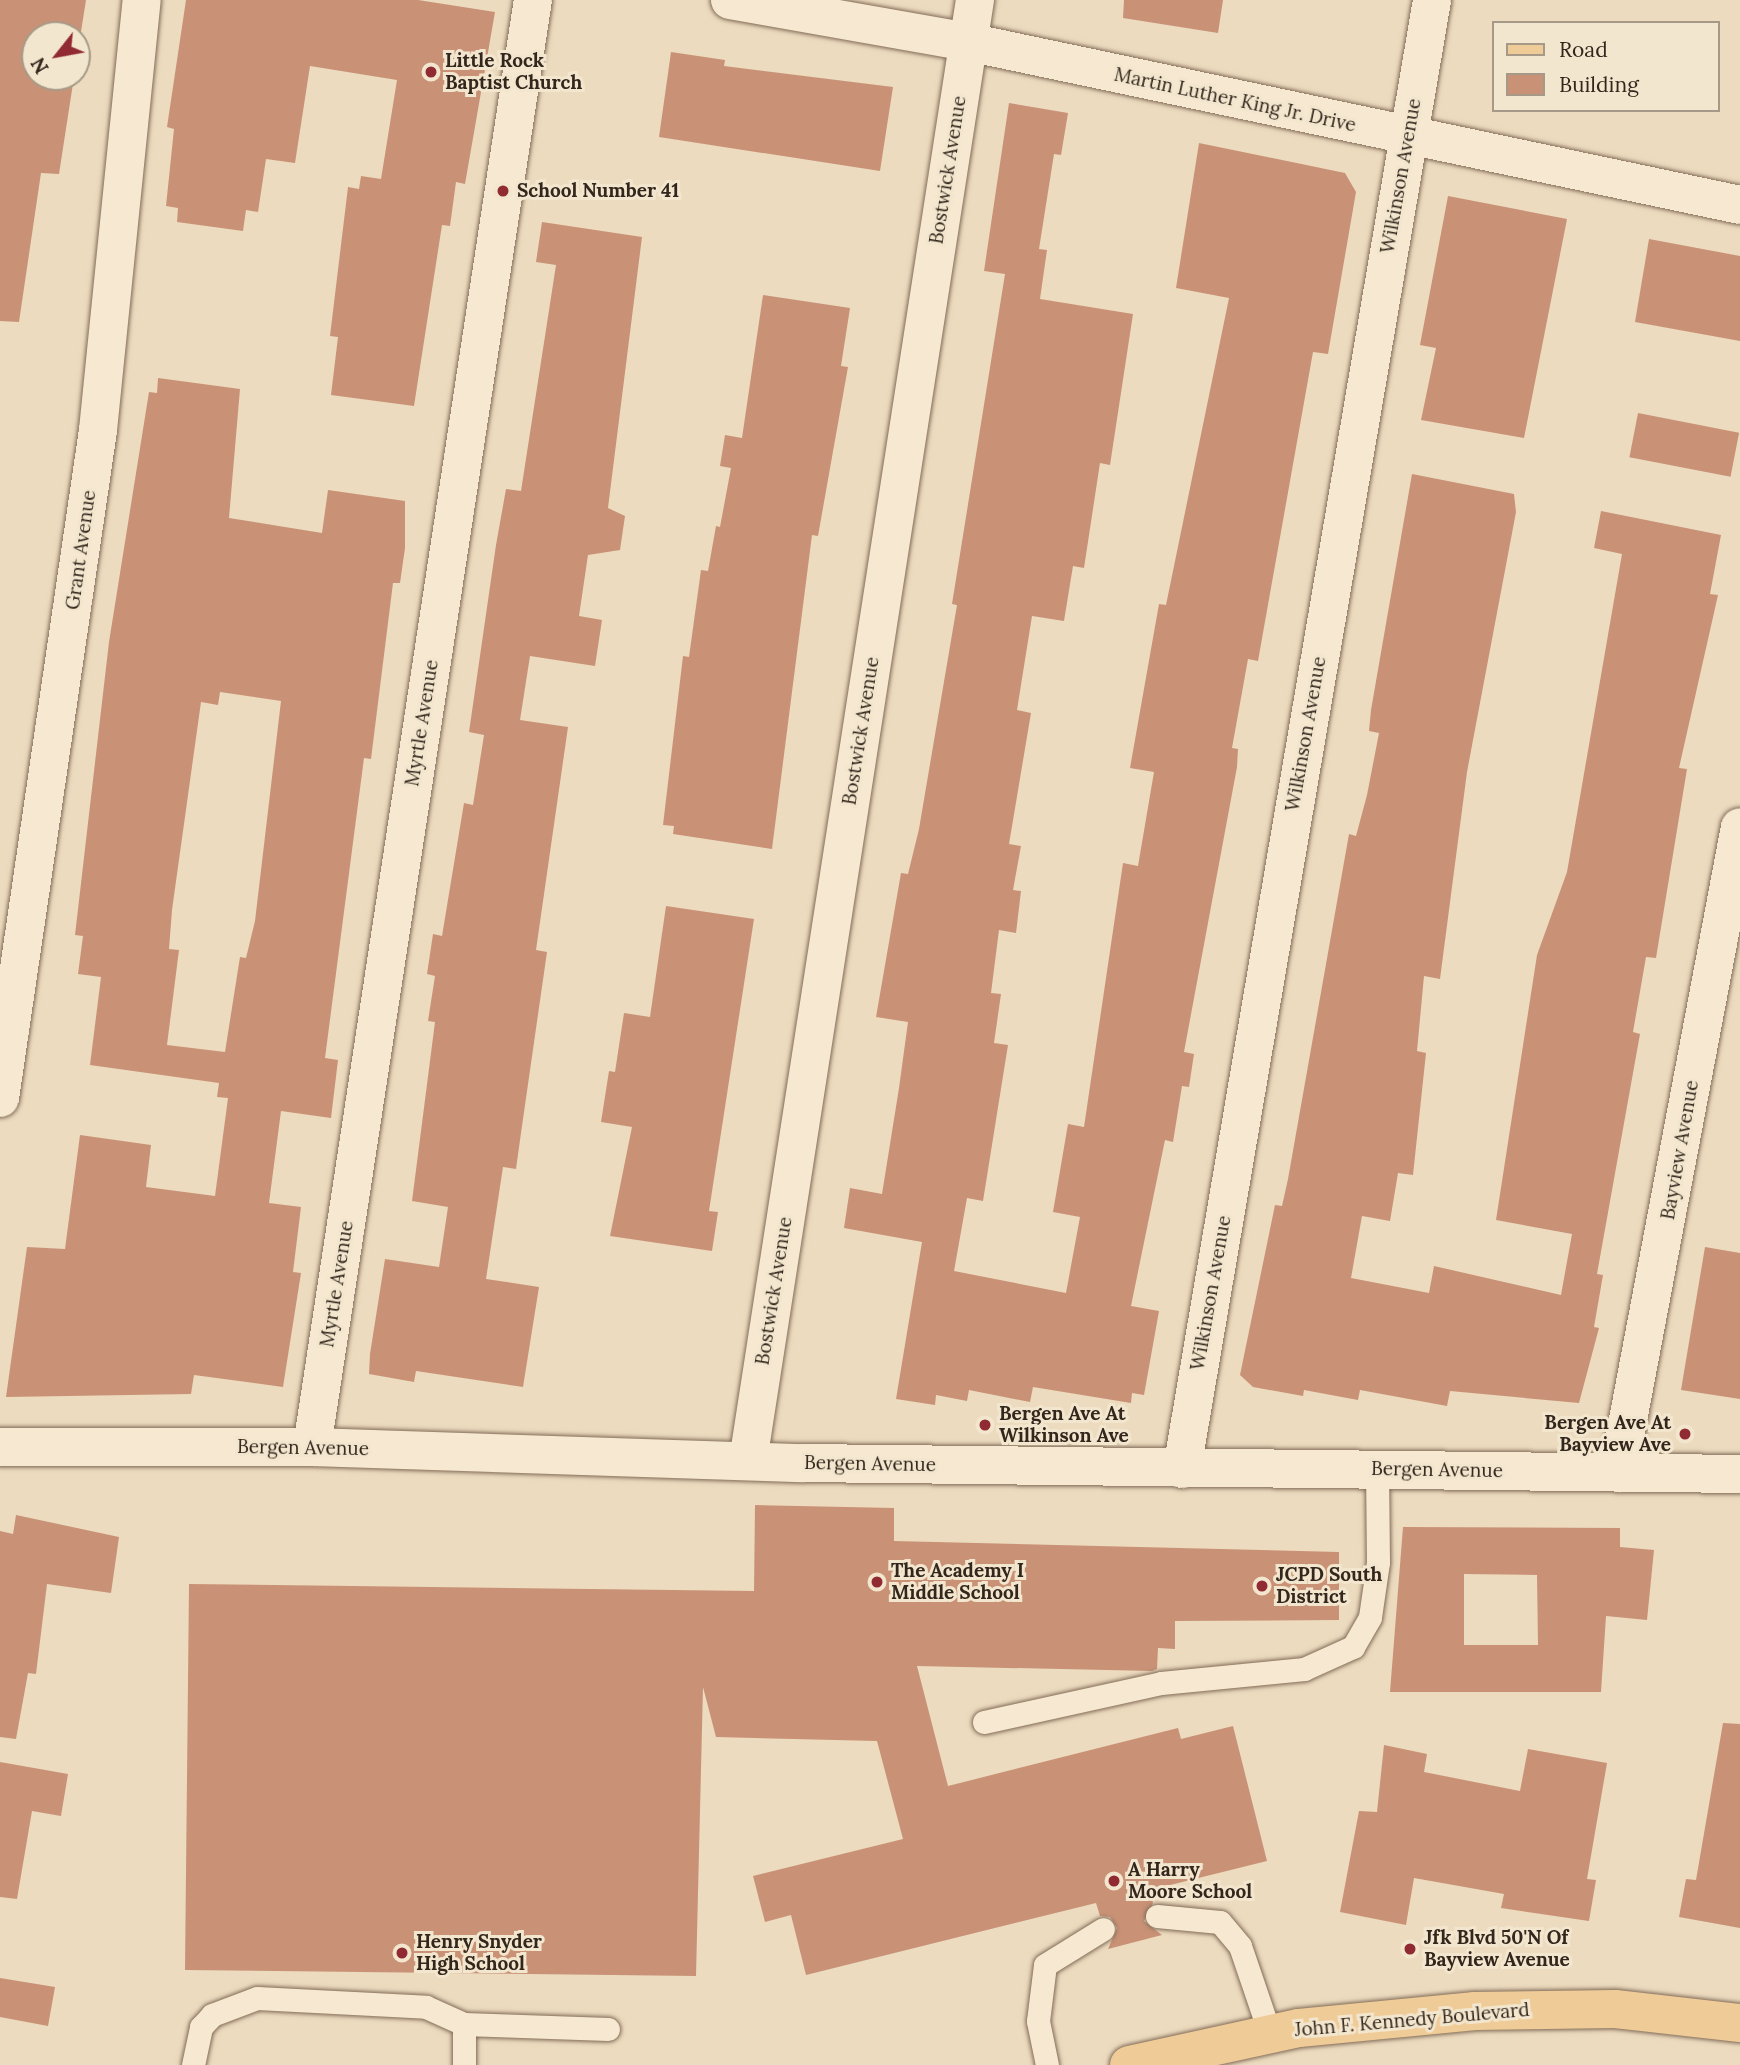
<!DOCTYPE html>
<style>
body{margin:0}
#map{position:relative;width:1740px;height:2065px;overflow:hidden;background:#ecdbbf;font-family:Lora,serif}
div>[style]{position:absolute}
.building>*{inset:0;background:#c99276;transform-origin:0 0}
.roads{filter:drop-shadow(0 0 2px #836c58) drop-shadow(0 0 2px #836c58)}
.service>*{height:23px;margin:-11.5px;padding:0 11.5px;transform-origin:11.5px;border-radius:11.5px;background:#f7e9d1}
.minor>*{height:38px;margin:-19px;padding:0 19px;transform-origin:19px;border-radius:19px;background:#f7e9d1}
.tertiary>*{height:38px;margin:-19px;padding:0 19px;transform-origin:19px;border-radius:19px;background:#f7e9d1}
.primary>*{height:38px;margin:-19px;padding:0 19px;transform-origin:19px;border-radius:19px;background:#efcc97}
.dots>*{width:19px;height:19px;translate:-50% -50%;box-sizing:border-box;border:4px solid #f3e6ce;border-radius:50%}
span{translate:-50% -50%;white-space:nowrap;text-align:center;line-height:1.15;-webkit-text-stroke:6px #f3e6ce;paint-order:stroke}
.poi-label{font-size:19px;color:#33261c;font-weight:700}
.left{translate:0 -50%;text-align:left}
.right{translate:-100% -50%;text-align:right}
.street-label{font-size:19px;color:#33261c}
.legend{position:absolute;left:1492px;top:21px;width:228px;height:91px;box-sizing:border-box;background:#f3e6ce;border:2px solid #a69987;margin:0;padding:9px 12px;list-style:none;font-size:21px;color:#33261c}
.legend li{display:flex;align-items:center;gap:14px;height:35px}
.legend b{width:35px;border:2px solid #a69987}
.north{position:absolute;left:21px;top:21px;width:70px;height:70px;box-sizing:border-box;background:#f3e6ce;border:2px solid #a69987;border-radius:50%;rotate:239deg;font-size:19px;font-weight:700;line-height:28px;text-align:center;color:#33261c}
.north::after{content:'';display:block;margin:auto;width:24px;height:32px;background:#902a33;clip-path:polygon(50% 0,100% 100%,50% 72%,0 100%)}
</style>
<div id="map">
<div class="building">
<div style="clip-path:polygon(0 0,86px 0,77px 57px,77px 35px,35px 35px,35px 77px,74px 77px,59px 174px,41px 173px,19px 322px,0 321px)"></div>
<div style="clip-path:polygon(186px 0,418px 0,495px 12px,465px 184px,456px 182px,450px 226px,442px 225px,414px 406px,331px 395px,338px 337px,330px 336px,348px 187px,359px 189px,361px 176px,381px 179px,397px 80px,310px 66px,295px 163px,266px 159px,258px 212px,246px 210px,243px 231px,177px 222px,178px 208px,166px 206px,174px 129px,167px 127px)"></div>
<div style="clip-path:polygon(1124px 0,1223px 0,1218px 33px,1123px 18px)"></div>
<div style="clip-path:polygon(671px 52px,725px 60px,724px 66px,893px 87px,880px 171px,659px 137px)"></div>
<div style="clip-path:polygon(1009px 103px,1068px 113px,1061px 155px,1054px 154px,1039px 249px,1047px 250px,1040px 299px,1133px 314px,1110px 465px,1100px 463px,1084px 568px,1073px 566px,1064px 621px,1032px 616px,1017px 710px,1031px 713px,1009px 844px,1021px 846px,1013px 890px,1021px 891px,1016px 933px,999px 930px,991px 993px,1001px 994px,994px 1043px,1008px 1045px,983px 1201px,967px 1198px,954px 1271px,1066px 1293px,1080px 1217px,1053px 1212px,1061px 1165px,1068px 1124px,1084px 1127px,1123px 863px,1138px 866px,1154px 772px,1130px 768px,1159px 604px,1166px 605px,1229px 298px,1176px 288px,1199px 143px,1345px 173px,1356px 192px,1328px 354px,1313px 352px,1258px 661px,1248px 659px,1232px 748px,1238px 749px,1237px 767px,1184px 1052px,1194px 1054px,1189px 1087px,1182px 1086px,1173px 1142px,1165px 1140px,1131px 1306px,1159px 1311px,1144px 1395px,1132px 1393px,1131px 1403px,1033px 1387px,1030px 1402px,969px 1390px,967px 1401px,936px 1395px,935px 1405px,896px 1399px,922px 1242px,844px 1228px,850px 1188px,882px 1194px,899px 1088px,908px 1022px,876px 1017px,901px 873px,908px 874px,919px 829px,957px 605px,952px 604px,1005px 274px,984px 271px)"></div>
<div style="clip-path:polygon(1448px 196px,1567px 219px,1524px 438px,1421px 420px,1436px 348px,1420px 345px)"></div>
<div style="clip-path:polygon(542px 222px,642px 237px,608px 508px,625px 516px,620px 550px,588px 555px,579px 616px,602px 620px,595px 666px,530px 656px,520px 720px,568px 727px,536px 950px,547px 952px,521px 1133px,516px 1169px,503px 1167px,486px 1279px,539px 1287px,523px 1387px,416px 1371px,414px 1382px,369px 1374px,370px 1354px,385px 1259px,439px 1267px,448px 1207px,412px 1201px,435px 1022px,428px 1021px,435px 976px,427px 974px,433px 934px,442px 936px,464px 803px,473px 805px,484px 735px,469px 732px,496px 545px,506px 489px,521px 491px,556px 265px,536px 262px)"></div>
<div style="clip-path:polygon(1649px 239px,1740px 256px,1740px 341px,1635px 322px)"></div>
<div style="clip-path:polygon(763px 295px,850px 308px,841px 366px,848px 367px,818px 536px,812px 535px,772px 849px,673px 834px,674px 826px,663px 825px,683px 656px,689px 657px,701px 570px,708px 571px,716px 526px,720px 527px,731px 468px,720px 466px,725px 435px,742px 438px)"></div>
<div style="clip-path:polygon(evenodd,158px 378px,240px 389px,229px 518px,322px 533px,328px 490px,405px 501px,405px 548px,400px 583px,393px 583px,371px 759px,364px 758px,325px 1058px,338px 1060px,331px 1118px,281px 1111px,269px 1203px,301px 1207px,293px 1272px,301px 1273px,283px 1387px,194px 1375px,191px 1394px,6px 1397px,27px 1247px,65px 1249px,80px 1135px,151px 1145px,146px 1187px,215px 1196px,228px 1098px,217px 1097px,219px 1083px,90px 1065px,101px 977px,78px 974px,83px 936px,75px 935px,109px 642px,149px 392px,157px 393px,158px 378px,220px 692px,281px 701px,255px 921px,246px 958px,240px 957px,225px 1052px,167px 1045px,179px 950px,169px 949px,172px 910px,201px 702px,218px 705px,220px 692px)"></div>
<div style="left:1638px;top:413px;width:103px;height:45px;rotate:11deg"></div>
<div style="clip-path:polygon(1412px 474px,1514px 494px,1516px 512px,1467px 772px,1440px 979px,1424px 976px,1417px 1051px,1426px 1053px,1413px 1175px,1398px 1173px,1390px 1221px,1362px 1216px,1351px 1278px,1429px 1293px,1434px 1266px,1561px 1295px,1572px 1234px,1496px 1220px,1537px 955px,1567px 872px,1622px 554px,1594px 548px,1601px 511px,1721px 535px,1710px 594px,1718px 595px,1679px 768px,1687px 769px,1656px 958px,1646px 957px,1633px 1032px,1640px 1034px,1597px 1274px,1603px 1275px,1594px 1327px,1599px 1328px,1579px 1403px,1450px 1391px,1447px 1406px,1360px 1390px,1358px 1400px,1304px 1390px,1303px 1396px,1253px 1387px,1240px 1375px,1275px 1205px,1282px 1206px,1288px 1179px,1349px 834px,1356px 836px,1367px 795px,1379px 733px,1369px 731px,1371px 710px)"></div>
<div style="clip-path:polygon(666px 906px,754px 919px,709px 1211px,718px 1212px,712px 1251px,610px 1236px,632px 1127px,601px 1122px,609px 1071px,615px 1072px,624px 1013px,650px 1017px)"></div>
<div style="clip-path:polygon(1705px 1247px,1740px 1253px,1740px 1399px,1681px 1390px)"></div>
<div style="clip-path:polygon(755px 1505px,894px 1508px,894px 1541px,1339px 1552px,1339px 1620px,1175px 1621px,1175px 1649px,1158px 1648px,1157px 1669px,1152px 1671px,917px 1666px,948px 1786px,1178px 1728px,1181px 1739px,1233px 1726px,1267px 1861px,1150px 1890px,1153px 1903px,1144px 1921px,1162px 1935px,1108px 1949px,1117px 1928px,1110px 1917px,1100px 1916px,1096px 1903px,806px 1975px,791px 1915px,765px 1922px,753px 1876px,903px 1839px,877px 1741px,716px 1737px,703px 1687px,696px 1976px,185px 1970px,189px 1584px,754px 1591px)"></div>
<div style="clip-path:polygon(16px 1515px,119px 1537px,111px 1593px,47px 1584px,36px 1674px,28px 1673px,16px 1739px,0 1737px,0 1531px,13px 1534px)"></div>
<div style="clip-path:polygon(evenodd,1403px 1527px,1620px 1528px,1620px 1547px,1654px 1550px,1647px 1620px,1606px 1616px,1601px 1692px,1390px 1692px,1403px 1527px,1464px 1574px,1537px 1575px,1538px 1645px,1464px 1645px,1464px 1574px)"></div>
<div style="clip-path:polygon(1723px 1723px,1740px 1724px,1740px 1928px,1679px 1917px,1686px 1879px,1696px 1880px)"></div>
<div style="clip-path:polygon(1384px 1745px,1427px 1754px,1424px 1772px,1520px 1791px,1528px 1749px,1607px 1763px,1587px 1879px,1596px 1880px,1589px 1921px,1501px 1908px,1504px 1894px,1414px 1878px,1406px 1925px,1340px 1912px,1359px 1811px,1377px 1812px)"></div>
<div style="clip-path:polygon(0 1762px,68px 1774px,61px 1816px,32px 1811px,17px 1899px,0 1897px)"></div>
<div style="clip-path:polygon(0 1978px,55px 1987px,48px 2026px,0 2017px)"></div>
</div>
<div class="roads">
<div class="service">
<div style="left:984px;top:1722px;width:181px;rotate:-12.4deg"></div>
<div style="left:1161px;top:1683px;width:144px;rotate:-5.6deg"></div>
<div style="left:1304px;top:1669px;width:54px;rotate:-24.2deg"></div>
<div style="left:1353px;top:1647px;width:34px;rotate:-60deg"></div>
<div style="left:1370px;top:1617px;width:56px;rotate:-81.7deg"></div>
<div style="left:1378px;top:1562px;width:92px;rotate:-90.6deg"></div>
<div style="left:1157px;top:1916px;width:63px;rotate:5.4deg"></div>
<div style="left:1220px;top:1922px;width:31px;rotate:50deg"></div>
<div style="left:1240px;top:1946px;width:93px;rotate:71.2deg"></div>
<div style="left:464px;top:2024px;width:41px;rotate:90deg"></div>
<div style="left:193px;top:2065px;width:39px;rotate:-78deg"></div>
<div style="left:201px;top:2027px;width:16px;rotate:-47deg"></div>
<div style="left:212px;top:2015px;width:48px;rotate:-20.7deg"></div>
<div style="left:257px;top:1998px;width:169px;rotate:3deg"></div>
<div style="left:426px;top:2007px;width:42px;rotate:24.1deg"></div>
<div style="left:464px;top:2024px;width:144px;rotate:2deg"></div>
<div style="left:1047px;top:2065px;width:45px;rotate:-101.6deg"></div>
<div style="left:1038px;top:2021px;width:56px;rotate:-82.9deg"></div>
<div style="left:1045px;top:1965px;width:68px;rotate:-31.8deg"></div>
</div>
<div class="minor">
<div style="left:0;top:1098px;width:675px;rotate:-81.65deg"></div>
<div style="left:98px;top:430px;width:432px;rotate:-84.2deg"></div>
<div style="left:312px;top:1447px;width:1464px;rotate:-81.32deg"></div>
<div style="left:748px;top:1461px;width:1479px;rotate:-81.17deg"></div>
<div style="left:1182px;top:1469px;width:1490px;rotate:-80.34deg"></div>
</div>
<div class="tertiary">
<div style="left:730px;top:0;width:242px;rotate:10deg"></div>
<div style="left:968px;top:42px;width:789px;rotate:11.92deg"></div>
<div style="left:0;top:1447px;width:312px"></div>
<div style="left:312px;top:1447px;width:491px;rotate:1.9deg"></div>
<div style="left:803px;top:1463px;width:937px;rotate:0.67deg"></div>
<div style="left:1618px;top:1473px;width:657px;rotate:-79.31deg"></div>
</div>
<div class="primary">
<div style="left:1129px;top:2065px;width:174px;rotate:-12.3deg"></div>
<div style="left:1299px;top:2028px;width:177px;rotate:-5.5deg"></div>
<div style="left:1475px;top:2011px;width:140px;rotate:-0.8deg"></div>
<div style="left:1615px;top:2009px;width:126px;rotate:6.4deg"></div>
</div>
</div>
<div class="dots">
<div style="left:431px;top:72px;background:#902a33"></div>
<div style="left:503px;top:191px;background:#902a33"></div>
<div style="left:985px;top:1425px;background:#902a33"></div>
<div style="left:1685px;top:1434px;background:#902a33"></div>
<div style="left:877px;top:1582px;background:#902a33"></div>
<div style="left:1262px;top:1586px;background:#902a33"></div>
<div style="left:1114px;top:1881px;background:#902a33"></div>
<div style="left:1410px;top:1949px;background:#902a33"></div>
<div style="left:402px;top:1953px;background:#902a33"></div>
</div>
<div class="poi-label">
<span class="left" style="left:445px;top:72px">Little Rock<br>Baptist Church</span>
<span class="left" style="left:517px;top:191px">School Number 41</span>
<span class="left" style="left:999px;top:1425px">Bergen Ave At<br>Wilkinson Ave</span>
<span class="right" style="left:1671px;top:1434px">Bergen Ave At<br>Bayview Ave</span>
<span class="left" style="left:891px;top:1582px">The Academy I<br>Middle School</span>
<span class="left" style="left:1276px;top:1586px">JCPD South<br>District</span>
<span class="left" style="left:1128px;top:1881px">A Harry<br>Moore School</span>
<span class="left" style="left:1424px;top:1949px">Jfk Blvd 50'N Of<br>Bayview Avenue</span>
<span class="left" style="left:416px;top:1953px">Henry Snyder<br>High School</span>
</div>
<div class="street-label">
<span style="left:1235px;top:100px;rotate:12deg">Martin Luther King Jr. Drive</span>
<span style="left:948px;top:170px;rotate:-81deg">Bostwick Avenue</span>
<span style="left:1401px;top:176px;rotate:-80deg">Wilkinson Avenue</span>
<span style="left:81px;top:550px;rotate:-82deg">Grant Avenue</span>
<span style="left:422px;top:723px;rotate:-81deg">Myrtle Avenue</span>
<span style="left:861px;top:731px;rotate:-81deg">Bostwick Avenue</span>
<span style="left:1306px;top:734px;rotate:-80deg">Wilkinson Avenue</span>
<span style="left:1680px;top:1150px;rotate:-80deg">Bayview Avenue</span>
<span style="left:337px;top:1284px;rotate:-81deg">Myrtle Avenue</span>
<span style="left:774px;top:1291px;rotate:-81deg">Bostwick Avenue</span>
<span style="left:1211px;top:1293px;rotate:-80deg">Wilkinson Avenue</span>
<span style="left:303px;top:1448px;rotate:1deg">Bergen Avenue</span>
<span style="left:870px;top:1464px;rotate:1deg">Bergen Avenue</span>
<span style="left:1437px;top:1470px;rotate:1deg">Bergen Avenue</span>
<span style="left:1412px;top:2020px;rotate:-5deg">John F. Kennedy Boulevard</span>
</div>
<ul class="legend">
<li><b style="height:9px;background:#efcc97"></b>Road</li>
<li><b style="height:19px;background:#c99276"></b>Building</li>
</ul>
<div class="north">N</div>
</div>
